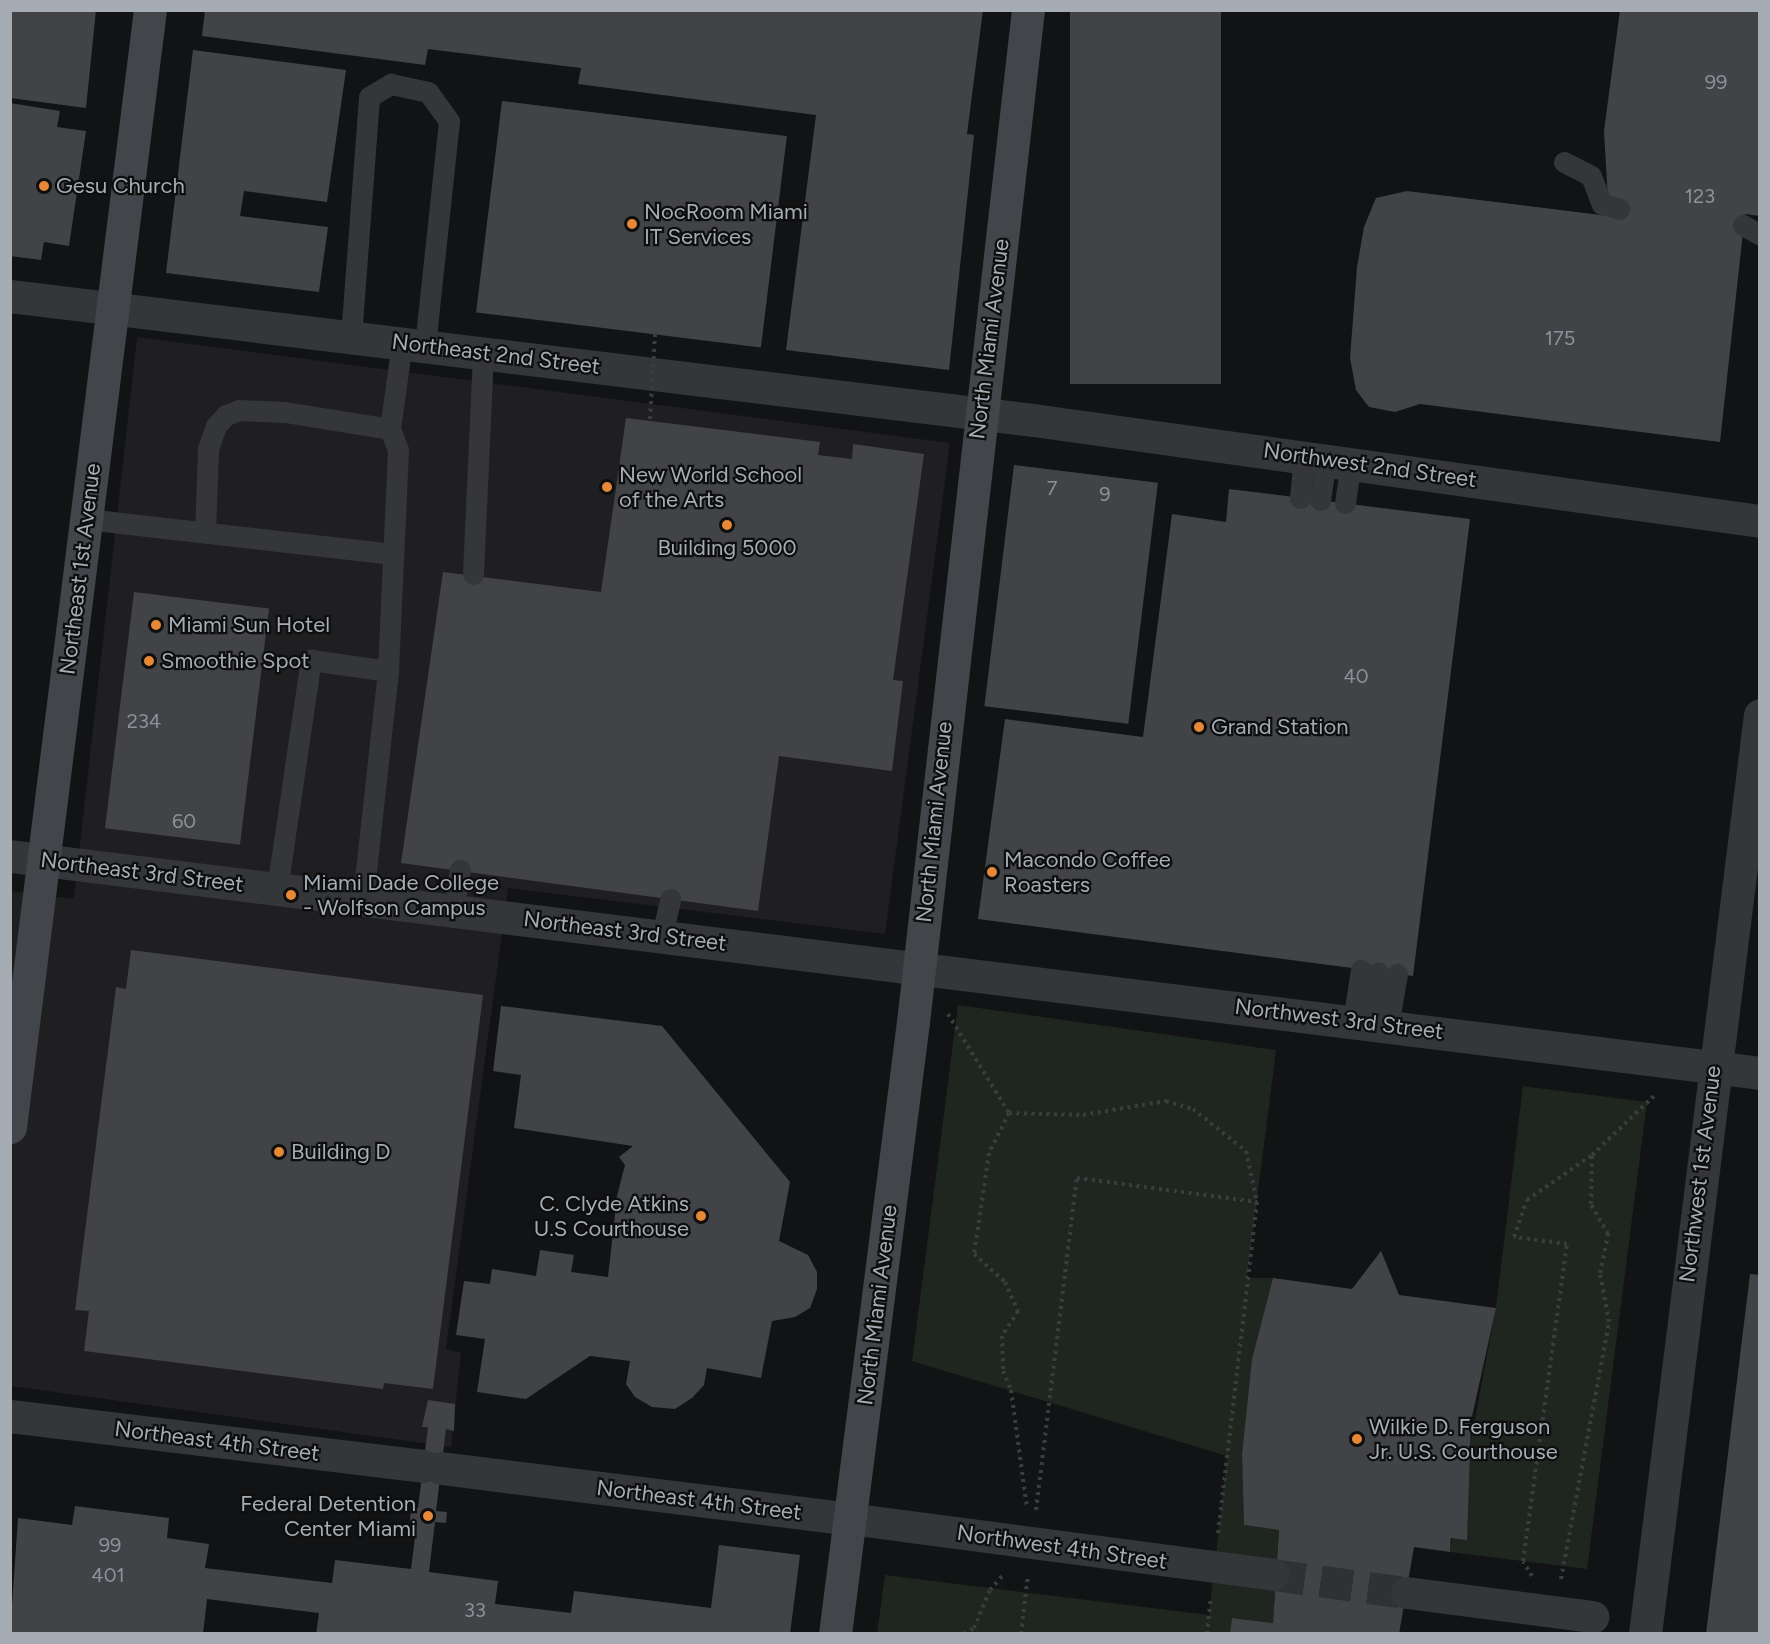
<!DOCTYPE html>
<style>
body{margin:0}
#map{position:relative;width:1770px;height:1644px;overflow:hidden;background:#121314;font-family:Figtree,sans-serif}
div>[style]{position:absolute}
.built>*{inset:0;background:#1f1f21}
.green>*{inset:0;background:#1f261f}
.building>*{inset:0;background:#424347;transform-origin:0 0}
.pedestrian-tunnel>*{height:32px;margin-top:-16px;transform-origin:0;background:repeating-linear-gradient(90deg,#2f3234 0 32px,transparent 0 48px)}
.path>*{height:4px;margin-top:-2px;transform-origin:0;background:repeating-linear-gradient(90deg,#3a3d40 0 3px,transparent 0 7.5px)}
.service>*{height:21px;margin:-10.5px;padding:0 10.5px;transform-origin:10.5px;border-radius:10.5px;background:#343639}
.pedestrian>*{height:32px;margin:-16px;padding:0 16px;transform-origin:16px;border-radius:16px;background:#343639}
.minor>*{height:33px;margin:-16.5px;padding:0 16.5px;transform-origin:16.5px;border-radius:16.5px;background:#343639}
.tertiary>*{height:33px;margin:-16.5px;padding:0 16.5px;transform-origin:16.5px;border-radius:16.5px;background:#343639}
.secondary>*{height:33px;margin:-16.5px;padding:0 16.5px;transform-origin:16.5px;border-radius:16.5px;background:#424549}
.path-bridge>*{height:4px;margin-top:-2px;transform-origin:0;background:repeating-linear-gradient(90deg,#3a3d40 0 3px,transparent 0 7.5px)}
.dots>*{width:16px;height:16px;translate:-50% -50%;box-sizing:border-box;border:3px solid #0e0e0f;border-radius:50%}
span{translate:-50% -50%;white-space:nowrap;text-align:center;line-height:1.15;-webkit-text-stroke:4.5px #0e0e0f;paint-order:stroke}
.number-label{font-size:20px;color:#8c9299}
.number-label span{-webkit-text-stroke-width:0}
.poi-label{font-size:22px;color:#a5acb4}
.left{translate:0 -50%;text-align:left}
.right{translate:-100% -50%;text-align:right}
.street-label{font-size:22px;color:#a5acb4}
.frame{position:absolute;inset:0;border:12px solid #a5acb4;pointer-events:none}
</style>
<div id="map">
<div class="built">
<div style="clip-path:polygon(137px 337px,950px 443px,885px 934px,508px 888px,446px 1349px,461px 1353px,451px 1447px,11px 1386px,11px 891px,74px 899px)"></div>
</div>
<div class="green">
<div style="clip-path:polygon(958px 1005px,1276px 1050px,1247px 1278px,1273px 1278px,1252px 1359px,1242px 1454px,1244px 1525px,1279px 1530px,1273px 1623px,1233px 1618px,1230px 1632px,1213px 1634px,877px 1634px,885px 1575px,1209px 1615px,1227px 1456px,912px 1361px)"></div>
<div style="clip-path:polygon(1523px 1086px,1647px 1102px,1587px 1569px,1450px 1552px,1496px 1307px)"></div>
</div>
<div class="building">
<div style="clip-path:polygon(10px 10px,96px 10px,86px 108px,10px 98px)"></div>
<div style="clip-path:polygon(205px 10px,983px 10px,967px 134px,974px 135px,949px 370px,786px 350px,816px 115px,578px 84px,581px 68px,428px 49px,425px 65px,202px 36px)"></div>
<div style="left:1070px;top:10px;width:151px;height:374px"></div>
<div style="clip-path:polygon(1620px 10px,1760px 10px,1760px 216px,1745px 214px,1720px 442px,1420px 404px,1395px 412px,1369px 407px,1356px 390px,1350px 358px,1357px 267px,1364px 227px,1376px 198px,1407px 191px,1617px 217px,1608px 200px,1604px 131px)"></div>
<div style="clip-path:polygon(193px 50px,346px 70px,327px 202px,244px 191px,240px 216px,328px 227px,319px 292px,166px 273px)"></div>
<div style="left:502px;top:101px;width:287px;height:213px;rotate:7deg"></div>
<div style="clip-path:polygon(10px 103px,60px 111px,57px 127px,86px 131px,69px 246px,44px 242px,41px 260px,10px 256px)"></div>
<div style="clip-path:polygon(626px 418px,820px 442px,818px 455px,852px 459px,853px 444px,924px 454px,893px 680px,903px 681px,892px 771px,779px 756px,758px 911px,401px 863px,443px 572px,601px 592px)"></div>
<div style="left:1014px;top:465px;width:145px;height:243px;rotate:7deg"></div>
<div style="clip-path:polygon(1229px 489px,1470px 519px,1413px 976px,978px 919px,1005px 719px,1143px 737px,1172px 514px,1226px 522px)"></div>
<div style="left:134px;top:592px;width:136px;height:238px;rotate:7deg"></div>
<div style="clip-path:polygon(131px 950px,483px 995px,433px 1389px,384px 1383px,383px 1389px,84px 1351px,89px 1311px,75px 1310px,116px 987px,126px 989px)"></div>
<div style="clip-path:polygon(501px 1006px,662px 1026px,790px 1182px,779px 1241px,808px 1255px,817px 1272px,817px 1289px,810px 1308px,795px 1317px,772px 1321px,761px 1378px,707px 1368px,704px 1385px,692px 1398px,675px 1409px,652px 1407px,635px 1397px,626px 1384px,630px 1361px,590px 1356px,526px 1399px,477px 1392px,485px 1339px,456px 1335px,464px 1281px,490px 1284px,492px 1269px,536px 1276px,540px 1250px,574px 1255px,571px 1272px,608px 1277px,617px 1196px,625px 1165px,619px 1157px,633px 1146px,514px 1128px,521px 1075px,493px 1071px)"></div>
<div style="clip-path:polygon(1381px 1251px,1399px 1295px,1496px 1308px,1471px 1421px,1467px 1540px,1451px 1538px,1450px 1552px,1414px 1547px,1399px 1634px,1230px 1634px,1232px 1618px,1273px 1623px,1279px 1530px,1244px 1525px,1242px 1454px,1252px 1359px,1273px 1278px,1352px 1289px)"></div>
<div style="clip-path:polygon(1750px 1274px,1760px 1275px,1760px 1634px,1706px 1634px)"></div>
<div style="clip-path:polygon(428px 1400px,455px 1404px,454px 1431px,446px 1429px,436px 1511px,447px 1512px,446px 1523px,435px 1522px,429px 1572px,498px 1581px,495px 1604px,571px 1613px,574px 1591px,711px 1608px,719px 1545px,800px 1555px,790px 1634px,316px 1634px,319px 1613px,207px 1599px,203px 1634px,10px 1634px,18px 1518px,72px 1525px,75px 1506px,169px 1518px,167px 1538px,209px 1544px,205px 1568px,332px 1583px,335px 1560px,411px 1569px,417px 1522px,410px 1521px,411px 1507px,418px 1508px,428px 1427px,422px 1427px)"></div>
</div>
<div class="pedestrian-tunnel">
<div style="left:1273px;top:1575px;width:135px;rotate:7.7deg"></div>
</div>
<div class="path">
<div style="left:948px;top:1014px;width:116px;rotate:58.4deg"></div>
<div style="left:1009px;top:1113px;width:74px;rotate:1.5deg"></div>
<div style="left:1083px;top:1115px;width:84px;rotate:-9.6deg"></div>
<div style="left:1166px;top:1101px;width:28px;rotate:17deg"></div>
<div style="left:1193px;top:1109px;width:68px;rotate:38.4deg"></div>
<div style="left:1246px;top:1151px;width:52px;rotate:77.8deg"></div>
<div style="left:1009px;top:1113px;width:45px;rotate:116.6deg"></div>
<div style="left:989px;top:1153px;width:102px;rotate:98.4deg"></div>
<div style="left:974px;top:1254px;width:42px;rotate:42.1deg"></div>
<div style="left:1005px;top:1282px;width:32px;rotate:66deg"></div>
<div style="left:1018px;top:1311px;width:30px;rotate:123deg"></div>
<div style="left:1002px;top:1336px;width:35px;rotate:88deg"></div>
<div style="left:1003px;top:1371px;width:21px;rotate:67deg"></div>
<div style="left:1011px;top:1390px;width:120px;rotate:82.3deg"></div>
<div style="left:1036px;top:1510px;width:335px;rotate:-83deg"></div>
<div style="left:1077px;top:1178px;width:182px;rotate:7.6deg"></div>
<div style="left:1257px;top:1202px;width:334px;rotate:96.7deg"></div>
<div style="left:1532px;top:1576px;width:17px;rotate:-121deg"></div>
<div style="left:1523px;top:1561px;width:320px;rotate:-82.1deg"></div>
<div style="left:1567px;top:1244px;width:53px;rotate:-172.5deg"></div>
<div style="left:1514px;top:1237px;width:39px;rotate:-71deg"></div>
<div style="left:1527px;top:1200px;width:79px;rotate:-34.7deg"></div>
<div style="left:1561px;top:1579px;width:261px;rotate:-79.4deg"></div>
<div style="left:1609px;top:1322px;width:50px;rotate:-100.4deg"></div>
<div style="left:1600px;top:1273px;width:40px;rotate:-78deg"></div>
<div style="left:1608px;top:1234px;width:34px;rotate:-120deg"></div>
<div style="left:1591px;top:1204px;width:49px;rotate:-88.8deg"></div>
<div style="left:1592px;top:1155px;width:86px;rotate:-43.6deg"></div>
<div style="left:964px;top:1634px;width:12px;rotate:-31deg"></div>
<div style="left:974px;top:1628px;width:41px;rotate:-67.2deg"></div>
<div style="left:990px;top:1590px;width:21px;rotate:-49deg"></div>
<div style="left:1021px;top:1634px;width:60px;rotate:-83.3deg"></div>
<div style="left:1207px;top:1634px;width:36px;rotate:-84deg"></div>
</div>
<div class="service">
<div style="left:1564px;top:162px;width:30px;rotate:27deg"></div>
<div style="left:1591px;top:176px;width:30px;rotate:69deg"></div>
<div style="left:1602px;top:204px;width:18px;rotate:16deg"></div>
<div style="left:1743px;top:225px;width:20px;rotate:30deg"></div>
<div style="left:351px;top:337px;width:241px;rotate:-85.7deg"></div>
<div style="left:369px;top:97px;width:26px;rotate:-31deg"></div>
<div style="left:391px;top:84px;width:38px;rotate:12deg"></div>
<div style="left:428px;top:92px;width:36px;rotate:54deg"></div>
<div style="left:449px;top:121px;width:226px;rotate:96.1deg"></div>
<div style="left:390px;top:429px;width:87px;rotate:-82.1deg"></div>
<div style="left:1300px;top:498px;width:42px;rotate:-84.6deg"></div>
<div style="left:1320px;top:500px;width:41px;rotate:-81.7deg"></div>
<div style="left:1345px;top:503px;width:41px;rotate:-81.7deg"></div>
<div style="left:86px;top:519px;width:307px;rotate:6.5deg"></div>
<div style="left:205px;top:532px;width:83px;rotate:-87.9deg"></div>
<div style="left:208px;top:449px;width:24px;rotate:-71deg"></div>
<div style="left:216px;top:426px;width:15px;rotate:-48deg"></div>
<div style="left:226px;top:415px;width:14px;rotate:-21deg"></div>
<div style="left:239px;top:410px;width:46px;rotate:2.5deg"></div>
<div style="left:285px;top:412px;width:106px;rotate:9.2deg"></div>
<div style="left:390px;top:429px;width:22px;rotate:69deg"></div>
<div style="left:398px;top:450px;width:221px;rotate:92.6deg"></div>
<div style="left:388px;top:671px;width:229px;rotate:96.3deg"></div>
<div style="left:473px;top:574px;width:221px;rotate:-87.4deg"></div>
<div style="left:277px;top:889px;width:232px;rotate:-81.6deg"></div>
<div style="left:311px;top:660px;width:78px;rotate:8.1deg"></div>
<div style="left:453px;top:910px;width:41px;rotate:-80.1deg"></div>
<div style="left:662px;top:935px;width:37px;rotate:-77deg"></div>
<div style="left:1353px;top:1021px;width:52px;rotate:-81.1deg"></div>
<div style="left:1371px;top:1023px;width:51px;rotate:-82.2deg"></div>
<div style="left:1388px;top:1026px;width:53px;rotate:-80.2deg"></div>
</div>
<div class="pedestrian">
<div style="left:850px;top:1519px;width:427px;rotate:7.5deg"></div>
<div style="left:1407px;top:1593px;width:188px;rotate:7.4deg"></div>
</div>
<div class="minor">
<div style="left:10px;top:1416px;width:416px;rotate:6.9deg"></div>
<div style="left:441px;top:1468px;width:412px;rotate:7.1deg"></div>
</div>
<div class="tertiary">
<div style="left:10px;top:296px;width:1030px;rotate:6.91deg"></div>
<div style="left:1033px;top:420px;width:734px;rotate:7.91deg"></div>
<div style="left:10px;top:856px;width:1763px;rotate:7.07deg"></div>
<div style="left:1645px;top:1634px;width:926px;rotate:-82.87deg"></div>
</div>
<div class="secondary">
<div style="left:10px;top:1127px;width:1126px;rotate:-82.86deg"></div>
<div style="left:835px;top:1634px;width:617px;rotate:-82.74deg"></div>
<div style="left:913px;top:1022px;width:1019px;rotate:-83.52deg"></div>
</div>
<div class="path-bridge">
<div style="left:650px;top:419px;width:85px;rotate:-86.6deg"></div>
</div>
<div class="dots">
<div style="left:44px;top:186px;background:#e78837"></div>
<div style="left:632px;top:224px;background:#e78837"></div>
<div style="left:607px;top:487px;background:#e78837"></div>
<div style="left:727px;top:525px;background:#e78837"></div>
<div style="left:156px;top:625px;background:#e78837"></div>
<div style="left:149px;top:661px;background:#e78837"></div>
<div style="left:1199px;top:727px;background:#e78837"></div>
<div style="left:992px;top:872px;background:#e78837"></div>
<div style="left:291px;top:895px;background:#e78837"></div>
<div style="left:279px;top:1152px;background:#e78837"></div>
<div style="left:701px;top:1216px;background:#e78837"></div>
<div style="left:1357px;top:1439px;background:#e78837"></div>
<div style="left:428px;top:1516px;background:#e78837"></div>
</div>
<div class="number-label">
<span style="left:1716px;top:82px">99</span>
<span style="left:1700px;top:196px">123</span>
<span style="left:1560px;top:338px">175</span>
<span style="left:1052px;top:488px">7</span>
<span style="left:1105px;top:494px">9</span>
<span style="left:1356px;top:676px">40</span>
<span style="left:144px;top:721px">234</span>
<span style="left:184px;top:821px">60</span>
<span style="left:110px;top:1545px">99</span>
<span style="left:108px;top:1575px">401</span>
<span style="left:475px;top:1610px">33</span>
</div>
<div class="poi-label">
<span class="left" style="left:56px;top:186px">Gesu Church</span>
<span class="left" style="left:644px;top:224px">NocRoom Miami<br>IT Services</span>
<span class="left" style="left:619px;top:487px">New World School<br>of the Arts</span>
<span style="left:727px;top:548px">Building 5000</span>
<span class="left" style="left:168px;top:625px">Miami Sun Hotel</span>
<span class="left" style="left:161px;top:661px">Smoothie Spot</span>
<span class="left" style="left:1211px;top:727px">Grand Station</span>
<span class="left" style="left:1004px;top:872px">Macondo Coffee<br>Roasters</span>
<span class="left" style="left:303px;top:895px">Miami Dade College<br>- Wolfson Campus</span>
<span class="left" style="left:291px;top:1152px">Building D</span>
<span class="right" style="left:689px;top:1216px">C. Clyde Atkins<br>U.S Courthouse</span>
<span class="left" style="left:1369px;top:1439px">Wilkie D. Ferguson<br>Jr. U.S. Courthouse</span>
<span class="right" style="left:416px;top:1516px">Federal Detention<br>Center Miami</span>
</div>
<div class="street-label">
<span style="left:989px;top:339px;rotate:-83deg">North Miami Avenue</span>
<span style="left:496px;top:354px;rotate:7deg">Northeast 2nd Street</span>
<span style="left:1370px;top:465px;rotate:8deg">Northwest 2nd Street</span>
<span style="left:80px;top:569px;rotate:-83deg">Northeast 1st Avenue</span>
<span style="left:934px;top:822px;rotate:-84deg">North Miami Avenue</span>
<span style="left:142px;top:872px;rotate:7deg">Northeast 3rd Street</span>
<span style="left:625px;top:931px;rotate:7deg">Northeast 3rd Street</span>
<span style="left:1339px;top:1019px;rotate:7deg">Northwest 3rd Street</span>
<span style="left:1700px;top:1174px;rotate:-83deg">Northwest 1st Avenue</span>
<span style="left:877px;top:1305px;rotate:-83deg">North Miami Avenue</span>
<span style="left:217px;top:1441px;rotate:7deg">Northeast 4th Street</span>
<span style="left:699px;top:1500px;rotate:7deg">Northeast 4th Street</span>
<span style="left:1062px;top:1547px;rotate:8deg">Northwest 4th Street</span>
</div>
<div class="frame"></div>
</div>
